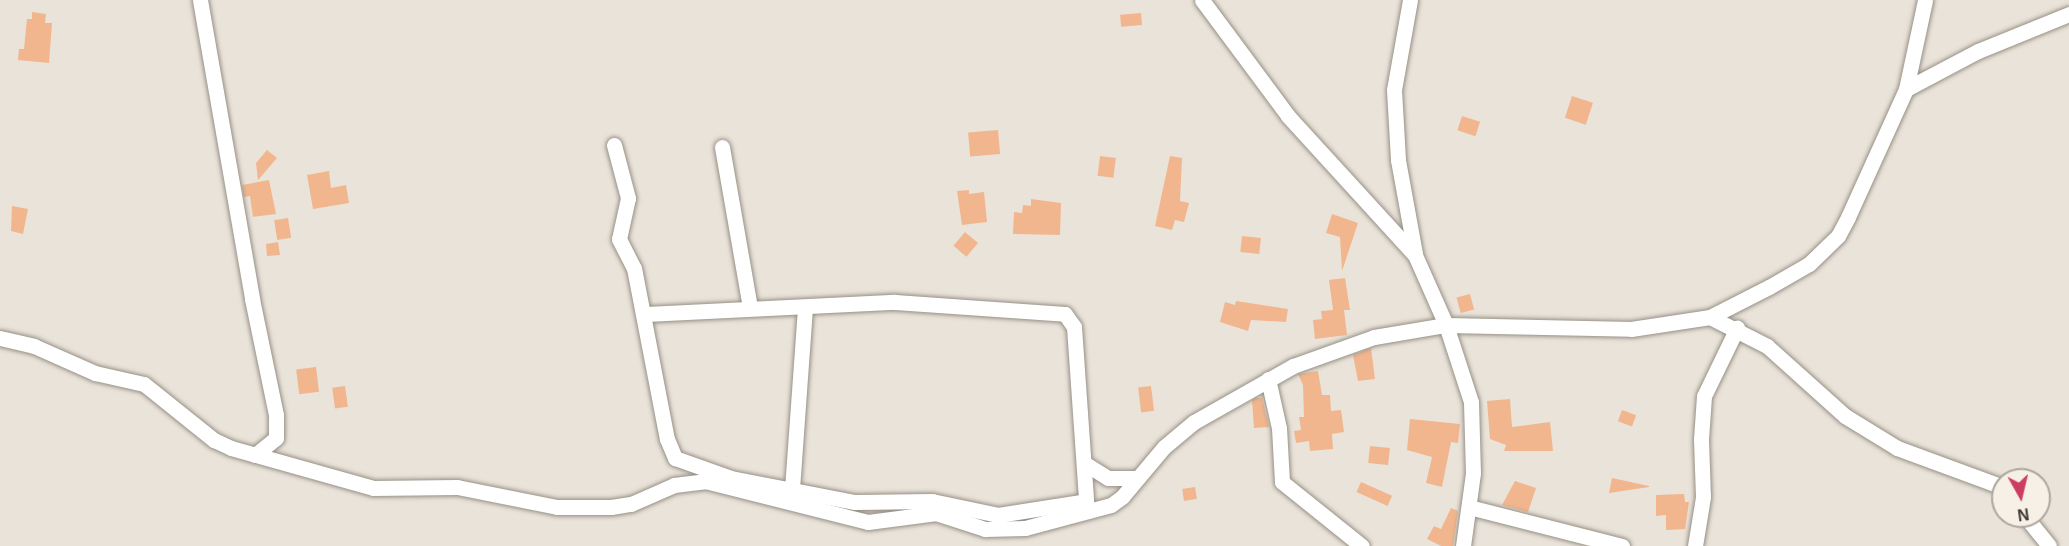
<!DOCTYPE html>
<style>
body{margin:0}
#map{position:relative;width:2069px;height:546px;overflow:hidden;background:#eae3d9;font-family:Arial,sans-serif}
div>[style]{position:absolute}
.building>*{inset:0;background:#f1b68e;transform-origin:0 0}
.roads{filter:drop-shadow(0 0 2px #969086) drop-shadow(0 0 2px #969086)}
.minor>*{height:15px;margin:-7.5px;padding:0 7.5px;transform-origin:7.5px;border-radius:7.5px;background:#fff}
span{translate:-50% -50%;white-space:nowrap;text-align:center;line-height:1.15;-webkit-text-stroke:4.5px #f7f0e6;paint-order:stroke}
.north{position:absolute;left:1991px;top:468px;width:60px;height:60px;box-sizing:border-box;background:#f7f0e6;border:2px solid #aca79f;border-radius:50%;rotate:172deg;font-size:16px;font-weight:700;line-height:24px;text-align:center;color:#3c3935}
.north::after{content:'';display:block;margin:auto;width:21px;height:27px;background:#cc3d61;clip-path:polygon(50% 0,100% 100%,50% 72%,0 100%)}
</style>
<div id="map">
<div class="building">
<div style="clip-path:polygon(32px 12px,46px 14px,45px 23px,52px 23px,49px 63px,18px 60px,19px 49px,24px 49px,27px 19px,32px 19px)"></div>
<div style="left:1141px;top:13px;width:12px;height:21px;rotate:85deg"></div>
<div style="left:1572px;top:96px;width:22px;height:23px;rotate:18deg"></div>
<div style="left:1462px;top:116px;width:19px;height:15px;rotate:18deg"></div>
<div style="left:998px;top:130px;width:24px;height:30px;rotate:85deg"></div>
<div style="clip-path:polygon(267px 150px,277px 158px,258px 180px,256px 163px)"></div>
<div style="left:1100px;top:156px;width:16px;height:20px;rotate:7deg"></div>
<div style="clip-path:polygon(1170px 156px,1182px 158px,1180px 201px,1189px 203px,1184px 222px,1175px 220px,1172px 230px,1155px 226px)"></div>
<div style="clip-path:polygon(329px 171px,331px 188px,346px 185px,349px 203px,313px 209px,307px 175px)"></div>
<div style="clip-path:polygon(269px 180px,276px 214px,253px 217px,250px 196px,244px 197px,242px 185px)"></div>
<div style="clip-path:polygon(969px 190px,969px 194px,984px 192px,987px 222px,962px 225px,957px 191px)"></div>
<div style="clip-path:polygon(1031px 199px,1061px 203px,1060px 235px,1013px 234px,1014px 212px,1022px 213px,1023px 205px,1031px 206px)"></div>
<div style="clip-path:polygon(12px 206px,28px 209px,23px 234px,11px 231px)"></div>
<div style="clip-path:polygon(1332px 214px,1358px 223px,1342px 271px,1340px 237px,1326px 233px)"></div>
<div style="left:288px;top:218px;width:20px;height:14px;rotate:81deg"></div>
<div style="left:965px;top:232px;width:17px;height:18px;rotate:40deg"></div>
<div style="left:1242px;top:236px;width:19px;height:16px;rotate:6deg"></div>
<div style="clip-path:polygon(278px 242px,280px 255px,267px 256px,266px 244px)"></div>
<div style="clip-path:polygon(1345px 278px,1350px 310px,1344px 310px,1347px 335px,1315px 339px,1313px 320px,1322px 319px,1321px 311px,1333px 310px,1329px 280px)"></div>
<div style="left:1470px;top:294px;width:16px;height:14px;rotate:75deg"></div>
<div style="clip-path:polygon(1236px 301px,1288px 309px,1286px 322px,1251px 320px,1248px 331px,1220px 322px,1225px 302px,1235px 305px)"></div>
<div style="clip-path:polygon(1371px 348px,1375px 379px,1358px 381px,1353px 355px)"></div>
<div style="left:316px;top:367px;width:25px;height:20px;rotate:83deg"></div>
<div style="clip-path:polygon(1318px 371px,1322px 395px,1330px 395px,1331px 411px,1341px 410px,1344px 432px,1332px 434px,1333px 449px,1310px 451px,1309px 441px,1296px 443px,1294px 431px,1301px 430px,1299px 417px,1304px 417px,1303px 385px,1298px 374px)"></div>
<div style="left:345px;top:386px;width:21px;height:13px;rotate:82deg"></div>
<div style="left:1151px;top:386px;width:25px;height:13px;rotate:83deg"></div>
<div style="clip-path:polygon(1256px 398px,1262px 398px,1269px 427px,1254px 428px,1252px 400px)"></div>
<div style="clip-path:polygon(1510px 399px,1512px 427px,1550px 422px,1553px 451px,1504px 451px,1506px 445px,1490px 439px,1487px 401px)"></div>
<div style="left:1622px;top:410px;width:15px;height:12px;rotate:20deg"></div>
<div style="clip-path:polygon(1410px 419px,1460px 424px,1458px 443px,1451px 442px,1442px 487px,1426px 483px,1432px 457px,1407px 450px)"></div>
<div style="left:1370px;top:446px;width:20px;height:17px;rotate:6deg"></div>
<div style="clip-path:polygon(1612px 478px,1649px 486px,1649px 487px,1609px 493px)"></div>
<div style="clip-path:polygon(1515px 481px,1536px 488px,1528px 512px,1502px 505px)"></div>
<div style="left:1361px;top:482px;width:34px;height:11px;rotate:24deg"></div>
<div style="left:1195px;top:487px;width:12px;height:13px;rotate:81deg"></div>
<div style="clip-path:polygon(1684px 494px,1685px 502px,1689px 502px,1685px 529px,1666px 530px,1666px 515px,1656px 516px,1656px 495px)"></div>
<div style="clip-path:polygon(1451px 508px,1458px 511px,1453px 546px,1441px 546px,1427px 539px,1434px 526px,1441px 529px)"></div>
</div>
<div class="roads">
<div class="minor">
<div style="left:200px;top:0;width:303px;rotate:80.1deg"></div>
<div style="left:252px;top:299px;width:118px;rotate:78.3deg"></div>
<div style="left:276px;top:415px;width:23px;rotate:90deg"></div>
<div style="left:276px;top:438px;width:27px;rotate:141deg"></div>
<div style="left:1202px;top:0;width:144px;rotate:53.4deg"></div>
<div style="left:1288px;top:116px;width:188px;rotate:47.6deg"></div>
<div style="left:1415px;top:255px;width:77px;rotate:66.1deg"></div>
<div style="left:1446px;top:325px;width:81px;rotate:72deg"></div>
<div style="left:1471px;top:402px;width:71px;rotate:88.4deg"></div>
<div style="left:1473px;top:473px;width:74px;rotate:97.8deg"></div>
<div style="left:1410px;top:0;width:91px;rotate:100.1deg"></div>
<div style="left:1394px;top:90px;width:70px;rotate:86.7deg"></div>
<div style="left:1398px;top:160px;width:96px;rotate:79.7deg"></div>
<div style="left:1906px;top:89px;width:81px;rotate:-27.8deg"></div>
<div style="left:1978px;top:51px;width:98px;rotate:-22.1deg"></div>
<div style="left:614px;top:145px;width:55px;rotate:75.2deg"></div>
<div style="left:628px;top:198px;width:42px;rotate:102.4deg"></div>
<div style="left:619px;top:239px;width:33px;rotate:63deg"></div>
<div style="left:634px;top:268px;width:174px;rotate:79.1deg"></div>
<div style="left:667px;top:439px;width:21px;rotate:67deg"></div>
<div style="left:675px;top:458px;width:59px;rotate:19.7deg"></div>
<div style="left:731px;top:478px;width:126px;rotate:11deg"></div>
<div style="left:855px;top:502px;width:77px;rotate:-0.7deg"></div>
<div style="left:932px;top:501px;width:67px;rotate:12deg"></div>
<div style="left:998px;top:515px;width:89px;rotate:-9deg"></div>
<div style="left:722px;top:147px;width:163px;rotate:80.1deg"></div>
<div style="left:646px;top:314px;width:249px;rotate:-2.8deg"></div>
<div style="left:895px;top:302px;width:170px;rotate:4deg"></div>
<div style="left:1065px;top:314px;width:16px;rotate:55deg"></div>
<div style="left:1074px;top:327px;width:184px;rotate:86deg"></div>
<div style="left:1710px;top:317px;width:64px;rotate:27deg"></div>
<div style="left:1767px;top:346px;width:105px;rotate:41.9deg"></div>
<div style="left:1845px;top:416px;width:61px;rotate:31.6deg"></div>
<div style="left:1897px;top:448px;width:113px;rotate:20.2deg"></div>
<div style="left:0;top:338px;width:35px;rotate:13deg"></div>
<div style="left:34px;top:346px;width:67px;rotate:23.9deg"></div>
<div style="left:95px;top:373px;width:50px;rotate:12.7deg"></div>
<div style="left:144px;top:384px;width:90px;rotate:38.7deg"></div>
<div style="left:214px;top:440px;width:19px;rotate:25deg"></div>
<div style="left:231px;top:448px;width:148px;rotate:15.7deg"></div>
<div style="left:373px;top:488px;width:84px;rotate:-0.7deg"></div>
<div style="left:457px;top:487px;width:102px;rotate:11.3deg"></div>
<div style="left:557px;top:507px;width:54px"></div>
<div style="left:611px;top:507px;width:20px;rotate:-9deg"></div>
<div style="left:631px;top:504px;width:47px;rotate:-23.8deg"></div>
<div style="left:674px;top:485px;width:31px;rotate:-7deg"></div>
<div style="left:705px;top:481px;width:168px;rotate:14.1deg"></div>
<div style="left:868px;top:522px;width:69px;rotate:-7.5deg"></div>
<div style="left:936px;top:513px;width:52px;rotate:18.1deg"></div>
<div style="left:985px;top:529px;width:40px;rotate:-1.4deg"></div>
<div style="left:1025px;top:528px;width:89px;rotate:-15deg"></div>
<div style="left:1111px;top:505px;width:14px;rotate:-36deg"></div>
<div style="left:1122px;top:497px;width:65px;rotate:-50deg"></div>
<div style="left:1164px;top:447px;width:39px;rotate:-40deg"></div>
<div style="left:1194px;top:422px;width:114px;rotate:-29.5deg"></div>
<div style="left:1293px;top:366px;width:86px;rotate:-19.7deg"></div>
<div style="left:1374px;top:337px;width:73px;rotate:-9.5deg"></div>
<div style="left:1446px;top:325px;width:185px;rotate:1.2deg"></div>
<div style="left:1631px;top:329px;width:80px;rotate:-8.6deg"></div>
<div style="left:1710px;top:317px;width:66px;rotate:-27deg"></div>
<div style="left:1769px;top:287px;width:46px;rotate:-29.9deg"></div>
<div style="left:1809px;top:264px;width:40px;rotate:-44deg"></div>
<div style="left:1838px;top:236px;width:21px;rotate:-62deg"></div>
<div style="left:1848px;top:217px;width:141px;rotate:-65.6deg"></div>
<div style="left:1906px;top:89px;width:91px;rotate:-77.9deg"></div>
<div style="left:1268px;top:379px;width:50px;rotate:77.3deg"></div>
<div style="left:1279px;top:428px;width:54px;rotate:86.8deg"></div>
<div style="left:1282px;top:482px;width:102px;rotate:38.7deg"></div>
<div style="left:1084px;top:463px;width:28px;rotate:32deg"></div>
<div style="left:1108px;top:478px;width:29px"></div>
<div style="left:792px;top:489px;width:182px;rotate:-85.9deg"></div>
<div style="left:1469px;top:507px;width:158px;rotate:14.3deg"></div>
<div style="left:2025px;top:516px;width:38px;rotate:51deg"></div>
<div style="left:1695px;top:546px;width:50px;rotate:-80.7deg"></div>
<div style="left:1703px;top:497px;width:58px;rotate:-92deg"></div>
<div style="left:1701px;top:439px;width:43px;rotate:-86deg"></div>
<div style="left:1704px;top:396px;width:76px;rotate:-64.1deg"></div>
</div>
</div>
<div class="north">N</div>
</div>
